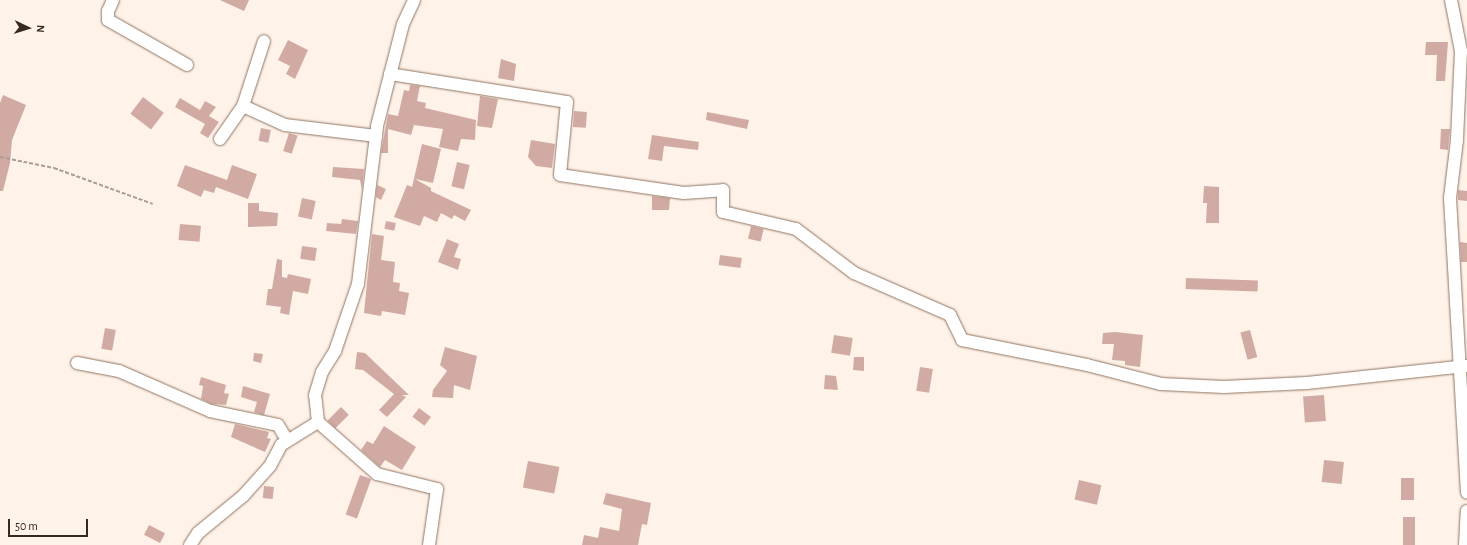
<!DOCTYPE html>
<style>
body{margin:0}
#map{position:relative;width:1467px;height:545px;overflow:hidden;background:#fff2e9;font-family:"Alegreya Sans",sans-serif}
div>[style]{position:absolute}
.building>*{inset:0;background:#d1aba3;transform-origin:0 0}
.path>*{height:2px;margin-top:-1px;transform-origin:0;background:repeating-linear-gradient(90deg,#a99d94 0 4px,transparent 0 6px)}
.roads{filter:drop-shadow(0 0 1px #8f745f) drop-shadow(0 0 1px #8f745f)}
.minor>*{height:12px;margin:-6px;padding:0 6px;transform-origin:6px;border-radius:6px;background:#fff}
span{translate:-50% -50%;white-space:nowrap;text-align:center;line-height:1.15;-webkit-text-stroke:3.5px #fff2e9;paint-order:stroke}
.north{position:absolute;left:8px;top:8px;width:40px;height:40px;-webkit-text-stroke:3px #fff2e9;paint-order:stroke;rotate:94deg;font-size:11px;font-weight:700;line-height:16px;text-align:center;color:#352a21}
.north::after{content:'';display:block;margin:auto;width:14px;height:18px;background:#352a21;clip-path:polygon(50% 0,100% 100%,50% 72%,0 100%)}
.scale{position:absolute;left:8px;top:519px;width:80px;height:18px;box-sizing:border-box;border:2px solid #352a21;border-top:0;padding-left:5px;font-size:12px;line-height:14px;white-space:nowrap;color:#352a21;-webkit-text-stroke:3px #fff2e9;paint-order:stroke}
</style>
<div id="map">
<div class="building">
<div style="clip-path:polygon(220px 0,249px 0,244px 11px)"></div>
<div style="clip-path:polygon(288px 40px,308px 50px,295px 79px,286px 74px,290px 66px,278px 60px)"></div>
<div style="clip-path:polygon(1426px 42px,1448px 42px,1445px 81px,1436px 81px,1437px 55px,1425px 55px)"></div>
<div style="clip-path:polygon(501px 59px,516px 64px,514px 81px,498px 78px)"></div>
<div style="clip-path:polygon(410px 85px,420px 86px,417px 101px,426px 103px,425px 108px,476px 120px,475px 140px,461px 139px,458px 151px,439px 147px,443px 129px,414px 125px,411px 135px,388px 129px,388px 153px,381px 153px,388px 114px,398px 116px,404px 90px,409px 91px)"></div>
<div style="clip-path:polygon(3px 95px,26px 105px,12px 140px,10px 163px,3px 191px,0 191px,0 103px)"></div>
<div style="clip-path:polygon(480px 96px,498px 99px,492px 128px,477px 126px)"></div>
<div style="left:143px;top:97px;width:26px;height:21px;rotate:37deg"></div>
<div style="clip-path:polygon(180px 98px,200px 110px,205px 101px,216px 107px,209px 116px,219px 122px,208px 138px,200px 133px,205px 124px,175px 107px)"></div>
<div style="left:574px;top:111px;width:13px;height:16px;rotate:4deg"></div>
<div style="clip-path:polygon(707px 112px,749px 120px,747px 129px,706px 120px)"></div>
<div style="left:261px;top:128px;width:10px;height:13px;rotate:11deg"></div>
<div style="clip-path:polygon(1441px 129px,1450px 129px,1448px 150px,1440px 149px)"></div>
<div style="left:289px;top:133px;width:9px;height:19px;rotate:18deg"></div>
<div style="clip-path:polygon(652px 135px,699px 142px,698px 150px,664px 146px,662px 161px,648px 159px)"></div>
<div style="clip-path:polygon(531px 140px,555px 144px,552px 168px,536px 166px,528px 157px)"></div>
<div style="clip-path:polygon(422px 144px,441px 149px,433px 183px,415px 179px,431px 188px,431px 191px,471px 210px,465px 221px,454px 215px,452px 219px,441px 213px,437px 222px,424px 216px,420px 226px,394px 217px,407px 185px,412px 187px)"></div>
<div style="left:457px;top:162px;width:13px;height:25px;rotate:13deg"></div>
<div style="clip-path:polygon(185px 165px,227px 180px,232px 165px,257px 174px,248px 199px,216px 187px,214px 193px,204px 190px,201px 197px,177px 186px)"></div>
<div style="clip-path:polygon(333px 167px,364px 169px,362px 190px,360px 180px,332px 177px)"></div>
<div style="clip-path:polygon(377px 185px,386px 189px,381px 200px,376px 197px)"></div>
<div style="clip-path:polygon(1204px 186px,1219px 187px,1219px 223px,1206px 223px,1207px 203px,1203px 203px)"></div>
<div style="clip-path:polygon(1458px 190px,1467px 191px,1467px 201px,1458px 200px)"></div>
<div style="clip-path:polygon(652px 196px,670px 198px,669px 210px,652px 210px)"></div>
<div style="left:302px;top:198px;width:14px;height:19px;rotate:12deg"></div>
<div style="clip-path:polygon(248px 203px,259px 203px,259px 211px,278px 213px,277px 226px,248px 227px)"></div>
<div style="clip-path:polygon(342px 219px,358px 221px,356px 234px,326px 231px,327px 223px,341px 224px)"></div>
<div style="left:386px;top:221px;width:10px;height:8px;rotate:11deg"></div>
<div style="left:180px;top:224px;width:21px;height:16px;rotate:5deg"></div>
<div style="left:751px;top:226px;width:13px;height:13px;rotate:13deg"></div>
<div style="clip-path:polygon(372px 234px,384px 236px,381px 260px,395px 262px,393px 282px,400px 283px,399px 291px,409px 293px,405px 315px,382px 311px,381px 316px,364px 313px)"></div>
<div style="clip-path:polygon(447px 239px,459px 244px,454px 257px,461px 259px,458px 270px,438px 262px)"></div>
<div style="clip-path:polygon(1460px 242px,1467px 243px,1467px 262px,1461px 262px)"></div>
<div style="left:302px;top:246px;width:15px;height:13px;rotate:8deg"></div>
<div style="left:720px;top:255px;width:22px;height:10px;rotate:8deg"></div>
<div style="clip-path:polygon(277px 259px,282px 260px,282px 277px,287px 278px,288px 274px,311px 279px,308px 294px,293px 291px,289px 315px,280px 313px,281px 307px,266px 305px,268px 289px,272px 289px)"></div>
<div style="left:1186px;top:278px;width:72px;height:11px;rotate:2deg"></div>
<div style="left:105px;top:328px;width:11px;height:21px;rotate:10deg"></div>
<div style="left:1250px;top:330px;width:28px;height:10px;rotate:75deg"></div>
<div style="clip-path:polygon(1115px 332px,1143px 335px,1140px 367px,1125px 365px,1125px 361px,1112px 360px,1114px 344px,1102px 344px,1103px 333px)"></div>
<div style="left:834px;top:335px;width:19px;height:18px;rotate:9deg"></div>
<div style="clip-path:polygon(445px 347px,477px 356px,470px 390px,454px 385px,453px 398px,432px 397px,433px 390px,447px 371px,440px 365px)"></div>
<div style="clip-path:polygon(357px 352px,365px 353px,409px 395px,402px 395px,406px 397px,387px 417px,379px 410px,394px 394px,363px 370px,355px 369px)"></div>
<div style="clip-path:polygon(254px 353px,263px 354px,261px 363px,253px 361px)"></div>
<div style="clip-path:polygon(854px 357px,864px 357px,864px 371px,853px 370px)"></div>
<div style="left:920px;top:367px;width:13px;height:24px;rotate:9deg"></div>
<div style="clip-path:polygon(825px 375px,836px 376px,838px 390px,824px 389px)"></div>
<div style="clip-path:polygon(201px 377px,226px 385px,224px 393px,229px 394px,226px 405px,212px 404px,201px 399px,203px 386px,199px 385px)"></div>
<div style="clip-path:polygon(243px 386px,270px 394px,264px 415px,254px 412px,257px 402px,241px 397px)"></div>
<div style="left:1324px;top:395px;width:26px;height:21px;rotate:86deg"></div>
<div style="left:341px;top:407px;width:11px;height:19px;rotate:45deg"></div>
<div style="left:419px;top:408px;width:15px;height:11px;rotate:37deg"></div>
<div style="clip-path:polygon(235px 424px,269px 432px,267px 438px,271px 439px,265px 452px,231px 437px)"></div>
<div style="clip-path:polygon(384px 426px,416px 447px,402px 470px,385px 460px,380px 467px,361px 450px,367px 441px,373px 444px)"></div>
<div style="left:1324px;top:460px;width:20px;height:22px;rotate:6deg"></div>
<div style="left:528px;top:461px;width:32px;height:27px;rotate:11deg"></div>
<div style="left:360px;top:475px;width:12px;height:42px;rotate:20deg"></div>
<div style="left:1401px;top:478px;width:13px;height:22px"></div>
<div style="left:1079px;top:480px;width:23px;height:20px;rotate:13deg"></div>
<div style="left:264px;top:486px;width:10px;height:12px;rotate:6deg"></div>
<div style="clip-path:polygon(606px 493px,651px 503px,647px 525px,642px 524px,638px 545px,582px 545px,584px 535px,598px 538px,600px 527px,619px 531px,622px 509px,603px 504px)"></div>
<div style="left:1403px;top:517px;width:12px;height:28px"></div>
<div style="left:149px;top:525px;width:18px;height:11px;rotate:27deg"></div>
</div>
<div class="path">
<div style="left:0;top:157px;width:55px;rotate:11.5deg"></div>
<div style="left:54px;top:168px;width:105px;rotate:20deg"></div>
</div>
<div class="roads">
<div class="minor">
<div style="left:113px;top:0;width:12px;rotate:114deg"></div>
<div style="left:108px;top:11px;width:9px;rotate:90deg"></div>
<div style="left:108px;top:20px;width:91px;rotate:29.7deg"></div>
<div style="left:1451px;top:0;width:52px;rotate:78.9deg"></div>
<div style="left:1461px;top:51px;width:89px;rotate:92.6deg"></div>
<div style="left:1457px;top:140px;width:58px;rotate:96.9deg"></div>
<div style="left:1450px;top:198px;width:295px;rotate:86.7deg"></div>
<div style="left:390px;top:74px;width:179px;rotate:9deg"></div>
<div style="left:567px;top:102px;width:73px;rotate:95.5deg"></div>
<div style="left:560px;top:175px;width:125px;rotate:8.3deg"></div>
<div style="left:684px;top:193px;width:39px;rotate:-4deg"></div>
<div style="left:723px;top:190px;width:22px;rotate:90deg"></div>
<div style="left:723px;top:212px;width:75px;rotate:13.1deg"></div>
<div style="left:796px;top:229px;width:73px;rotate:37.2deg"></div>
<div style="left:854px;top:273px;width:105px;rotate:23.6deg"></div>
<div style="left:950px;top:315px;width:28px;rotate:64deg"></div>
<div style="left:962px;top:340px;width:127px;rotate:11.3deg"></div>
<div style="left:1087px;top:365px;width:76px;rotate:14.4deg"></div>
<div style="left:1161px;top:384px;width:63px;rotate:2.7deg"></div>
<div style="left:1224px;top:387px;width:83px;rotate:-2.8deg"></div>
<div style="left:1307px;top:383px;width:161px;rotate:-6.1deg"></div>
<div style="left:243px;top:106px;width:46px;rotate:24.3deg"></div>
<div style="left:285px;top:125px;width:92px;rotate:6.9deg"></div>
<div style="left:220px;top:139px;width:40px;rotate:-55.1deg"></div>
<div style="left:243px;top:106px;width:68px;rotate:-72.1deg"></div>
<div style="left:77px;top:363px;width:43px;rotate:10.8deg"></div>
<div style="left:119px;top:371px;width:99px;rotate:23.7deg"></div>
<div style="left:210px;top:411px;width:69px;rotate:11.6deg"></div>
<div style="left:278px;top:425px;width:17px;rotate:59deg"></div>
<div style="left:318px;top:422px;width:79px;rotate:41.4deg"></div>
<div style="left:377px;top:474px;width:62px;rotate:14deg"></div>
<div style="left:437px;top:489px;width:57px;rotate:98.1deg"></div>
<div style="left:190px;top:545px;width:14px;rotate:-56deg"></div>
<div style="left:198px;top:533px;width:58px;rotate:-39.4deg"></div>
<div style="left:243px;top:496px;width:40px;rotate:-48deg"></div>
<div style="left:270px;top:466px;width:24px;rotate:-62deg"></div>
<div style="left:281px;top:445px;width:44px;rotate:-31.9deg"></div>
<div style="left:318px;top:422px;width:27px;rotate:-96deg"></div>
<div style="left:315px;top:395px;width:24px;rotate:-73deg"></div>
<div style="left:322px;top:372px;width:25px;rotate:-58deg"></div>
<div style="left:335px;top:351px;width:71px;rotate:-71.1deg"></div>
<div style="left:358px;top:284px;width:159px;rotate:-83.1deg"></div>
<div style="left:377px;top:126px;width:105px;rotate:-75.7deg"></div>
<div style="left:403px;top:24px;width:26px;rotate:-65deg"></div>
<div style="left:1465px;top:545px;width:34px;rotate:-87deg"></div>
</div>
</div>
<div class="north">N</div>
<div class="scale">50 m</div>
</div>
